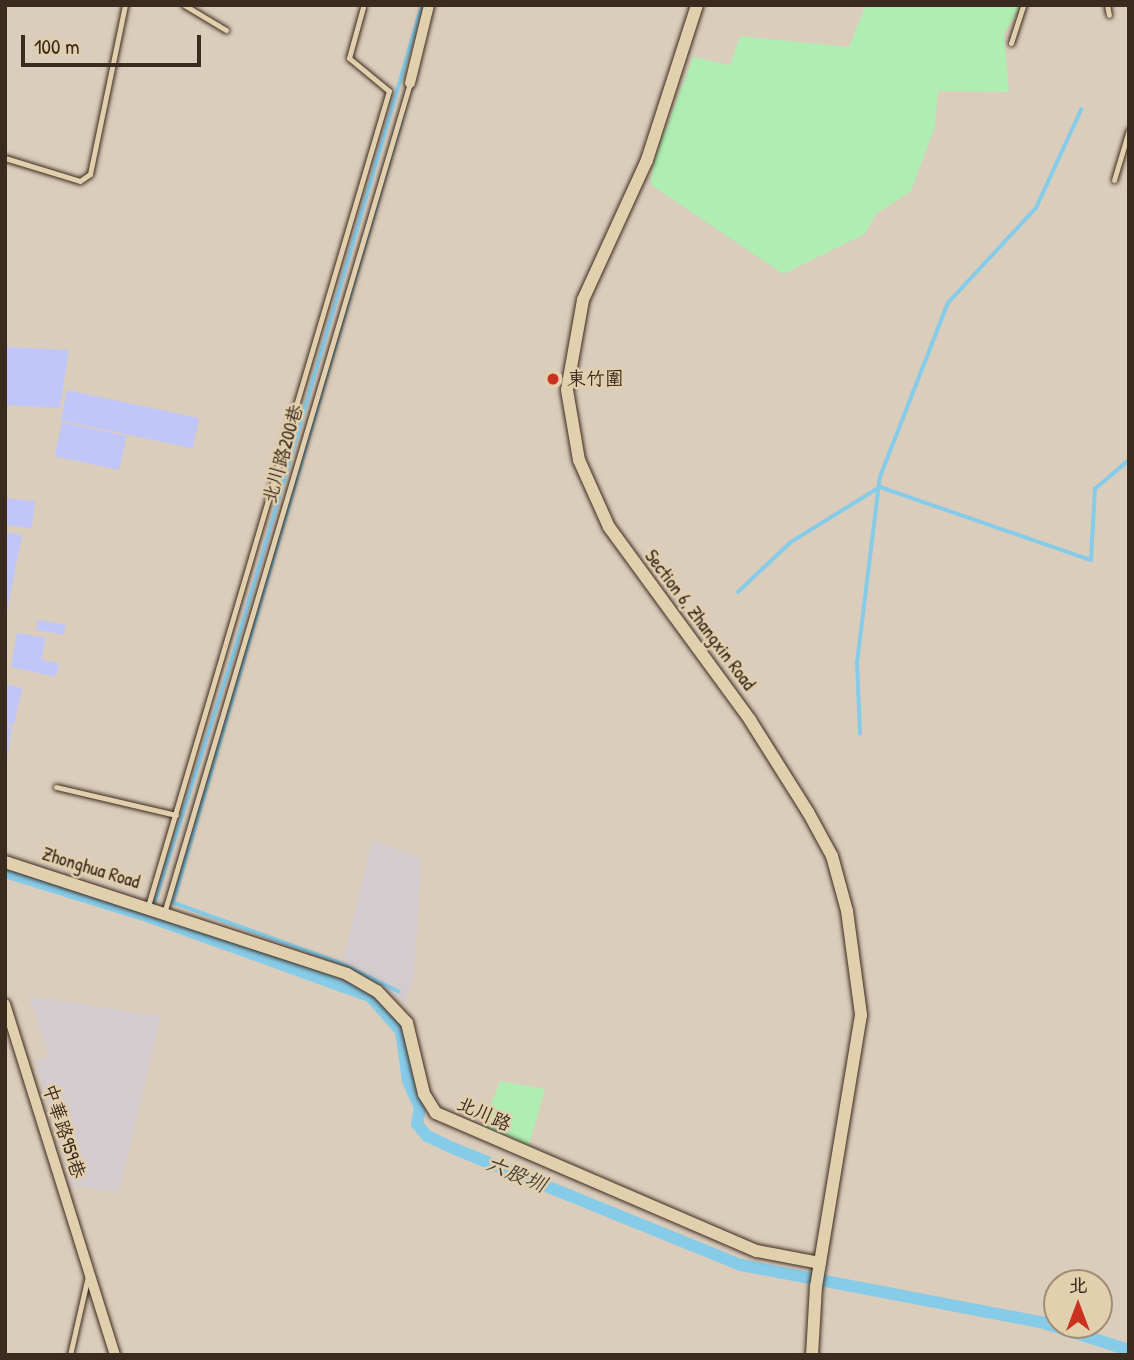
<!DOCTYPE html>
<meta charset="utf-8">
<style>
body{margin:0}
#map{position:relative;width:1134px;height:1360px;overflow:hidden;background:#dbcdbc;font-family:"Patrick Hand","LXGW WenKai TC",sans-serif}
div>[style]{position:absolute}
.built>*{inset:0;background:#d3cbce}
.green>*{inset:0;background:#afedb3}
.stream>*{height:3.5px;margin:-1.75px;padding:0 1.75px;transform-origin:1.75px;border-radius:1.75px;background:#86cbe8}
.canal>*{height:12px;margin:-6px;padding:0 6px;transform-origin:6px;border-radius:6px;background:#86cbe8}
.building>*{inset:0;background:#c1c6f8;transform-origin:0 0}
.roads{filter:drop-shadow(0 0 2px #3b2a1e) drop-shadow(0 0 2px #3b2a1e)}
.service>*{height:5px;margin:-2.5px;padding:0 2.5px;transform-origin:2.5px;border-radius:2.5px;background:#e2cfad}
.minor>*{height:10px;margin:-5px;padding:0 5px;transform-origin:5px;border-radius:5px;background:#e2cfad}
.tertiary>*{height:12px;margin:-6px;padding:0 6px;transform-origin:6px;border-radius:6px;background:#e2cfad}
.dots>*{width:19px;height:19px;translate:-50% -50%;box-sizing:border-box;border:4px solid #e2cfad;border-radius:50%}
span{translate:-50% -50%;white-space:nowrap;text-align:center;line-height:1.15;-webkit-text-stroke:5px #e2cfad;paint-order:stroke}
.poi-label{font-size:19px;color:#3b2a1e}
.left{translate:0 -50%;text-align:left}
.street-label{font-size:19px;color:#3b2a1e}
.water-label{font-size:21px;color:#46423c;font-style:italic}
.frame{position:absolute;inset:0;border:7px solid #3b2a1e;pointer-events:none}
.north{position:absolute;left:1043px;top:1269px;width:70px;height:70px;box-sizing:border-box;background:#e2cfad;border:2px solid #9f8d74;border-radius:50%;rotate:0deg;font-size:19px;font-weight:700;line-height:28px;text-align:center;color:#3b2a1e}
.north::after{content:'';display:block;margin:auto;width:24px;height:32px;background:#c8321e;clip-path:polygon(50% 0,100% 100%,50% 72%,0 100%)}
.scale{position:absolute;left:21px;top:35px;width:180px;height:32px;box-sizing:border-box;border:4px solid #3b2a1e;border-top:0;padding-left:9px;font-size:21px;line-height:24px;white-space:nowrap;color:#3b2a1e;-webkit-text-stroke:5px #e2cfad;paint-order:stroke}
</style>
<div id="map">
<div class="built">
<div style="clip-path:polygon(372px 840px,421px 858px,414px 979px,405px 1003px,371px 981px,341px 971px)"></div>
<div style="clip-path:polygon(29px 996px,161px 1016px,119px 1193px,71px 1185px,35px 1058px,44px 1060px,48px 1053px)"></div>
</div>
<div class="green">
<div style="clip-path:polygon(866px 5px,1021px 5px,1004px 34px,1009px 92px,938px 91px,935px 126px,911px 191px,876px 214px,865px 234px,783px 274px,650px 184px,656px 154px,693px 57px,730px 65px,740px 36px,849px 47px)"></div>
<div style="clip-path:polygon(500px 1081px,545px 1089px,527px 1152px,479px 1133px)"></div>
</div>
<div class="stream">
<div style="left:738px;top:592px;width:73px;rotate:-43.3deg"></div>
<div style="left:791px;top:542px;width:105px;rotate:-31.7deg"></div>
<div style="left:880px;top:487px;width:223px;rotate:19.1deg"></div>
<div style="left:1091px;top:560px;width:71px;rotate:-86.8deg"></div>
<div style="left:1095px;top:489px;width:45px;rotate:-40.5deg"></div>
<div style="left:860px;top:734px;width:71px;rotate:-92.4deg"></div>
<div style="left:857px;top:663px;width:187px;rotate:-83deg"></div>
<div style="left:880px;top:477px;width:187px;rotate:-68.7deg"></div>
<div style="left:948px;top:303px;width:129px;rotate:-47.2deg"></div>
<div style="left:1036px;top:208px;width:108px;rotate:-65.3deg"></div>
<div style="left:150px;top:917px;width:281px;rotate:-72.4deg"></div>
<div style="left:235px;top:649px;width:671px;rotate:-73.81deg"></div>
<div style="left:399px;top:992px;width:69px;rotate:-154.2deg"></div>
<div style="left:337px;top:962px;width:174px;rotate:-160.2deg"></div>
<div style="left:173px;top:903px;width:825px;rotate:-73.74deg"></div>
</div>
<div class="canal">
<div style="left:5px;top:872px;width:152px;rotate:17.2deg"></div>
<div style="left:150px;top:917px;width:234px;rotate:19.8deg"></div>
<div style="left:370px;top:996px;width:47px;rotate:48.5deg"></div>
<div style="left:401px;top:1031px;width:50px;rotate:82deg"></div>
<div style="left:408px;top:1081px;width:30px;rotate:66deg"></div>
<div style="left:420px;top:1108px;width:16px;rotate:101deg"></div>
<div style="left:417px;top:1124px;width:16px;rotate:50deg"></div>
<div style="left:427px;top:1136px;width:31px;rotate:25deg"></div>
<div style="left:455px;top:1149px;width:309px;rotate:22.1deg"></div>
<div style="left:741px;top:1265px;width:309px;rotate:10.8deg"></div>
<div style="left:1044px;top:1323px;width:89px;rotate:17.6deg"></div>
</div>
<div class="building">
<div style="clip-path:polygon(5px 347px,69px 350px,60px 408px,5px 405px)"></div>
<div style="left:67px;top:390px;width:135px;height:31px;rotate:12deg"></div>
<div style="left:62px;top:422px;width:66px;height:35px;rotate:12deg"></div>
<div style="left:5px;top:498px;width:30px;height:27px;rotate:6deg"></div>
<div style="clip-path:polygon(5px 532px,22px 535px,7px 612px,5px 612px)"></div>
<div style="left:38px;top:620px;width:28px;height:10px;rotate:10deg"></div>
<div style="clip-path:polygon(17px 633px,46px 638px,41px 660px,59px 663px,56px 677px,11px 667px)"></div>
<div style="clip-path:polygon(6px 684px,22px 688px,14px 725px,5px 723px)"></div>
<div style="clip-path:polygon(5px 725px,12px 726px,7px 760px,5px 760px)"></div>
</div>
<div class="roads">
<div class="service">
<div style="left:184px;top:5px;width:49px;rotate:30.8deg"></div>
<div style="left:1107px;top:5px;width:10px;rotate:79deg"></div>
<div style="left:1011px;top:43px;width:40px;rotate:-72deg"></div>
<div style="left:5px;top:158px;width:78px;rotate:17deg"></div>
<div style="left:80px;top:181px;width:12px;rotate:-35deg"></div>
<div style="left:90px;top:174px;width:173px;rotate:-78.3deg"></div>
<div style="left:1114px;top:180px;width:52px;rotate:-73.3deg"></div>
<div style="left:56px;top:787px;width:123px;rotate:13.1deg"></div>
<div style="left:148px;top:906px;width:850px;rotate:-73.53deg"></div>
<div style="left:389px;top:91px;width:52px;rotate:-140.5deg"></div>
<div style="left:349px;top:58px;width:53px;rotate:-74.6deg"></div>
<div style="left:165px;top:910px;width:863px;rotate:-73.5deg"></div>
<div style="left:70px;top:1355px;width:81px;rotate:-77.2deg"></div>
</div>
<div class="minor">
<div style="left:410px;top:83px;width:80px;rotate:-76.3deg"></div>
<div style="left:5px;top:1004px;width:368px;rotate:72.6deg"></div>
</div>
<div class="tertiary">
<div style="left:697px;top:5px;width:163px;rotate:107.9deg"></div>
<div style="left:647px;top:160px;width:154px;rotate:114.6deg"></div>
<div style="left:583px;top:300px;width:91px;rotate:100.1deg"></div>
<div style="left:567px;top:390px;width:71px;rotate:80.3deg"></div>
<div style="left:579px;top:460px;width:73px;rotate:65.9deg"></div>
<div style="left:609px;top:527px;width:239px;rotate:53.8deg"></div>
<div style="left:750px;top:720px;width:109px;rotate:57.8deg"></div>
<div style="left:808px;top:812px;width:50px;rotate:61.4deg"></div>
<div style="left:832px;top:856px;width:57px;rotate:74.7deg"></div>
<div style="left:847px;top:911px;width:105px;rotate:82.3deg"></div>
<div style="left:861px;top:1015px;width:275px;rotate:99.4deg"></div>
<div style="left:816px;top:1286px;width:69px;rotate:93.3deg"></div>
<div style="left:5px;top:862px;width:360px;rotate:18.1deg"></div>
<div style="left:347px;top:974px;width:34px;rotate:30deg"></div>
<div style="left:377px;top:991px;width:44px;rotate:46.8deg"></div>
<div style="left:407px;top:1023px;width:73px;rotate:76.5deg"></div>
<div style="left:424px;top:1094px;width:22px;rotate:58deg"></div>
<div style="left:436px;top:1113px;width:349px;rotate:23.3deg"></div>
<div style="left:757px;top:1251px;width:64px;rotate:10.8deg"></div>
</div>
</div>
<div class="dots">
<div style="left:553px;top:379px;background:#c8321e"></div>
</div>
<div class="poi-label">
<span class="left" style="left:567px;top:379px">東竹圍</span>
</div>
<div class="street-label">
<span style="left:283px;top:454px;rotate:-74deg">北川路200巷</span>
<span style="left:700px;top:620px;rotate:53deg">Section 6, Zhangxin Road</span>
<span style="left:91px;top:868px;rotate:17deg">Zhonghua Road</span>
<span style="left:484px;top:1114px;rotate:24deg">北川路</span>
<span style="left:64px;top:1131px;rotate:72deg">中華路959巷</span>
</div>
<div class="water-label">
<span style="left:516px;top:1174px;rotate:22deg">六股圳</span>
</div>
<div class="frame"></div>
<div class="north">北</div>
<div class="scale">100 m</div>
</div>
